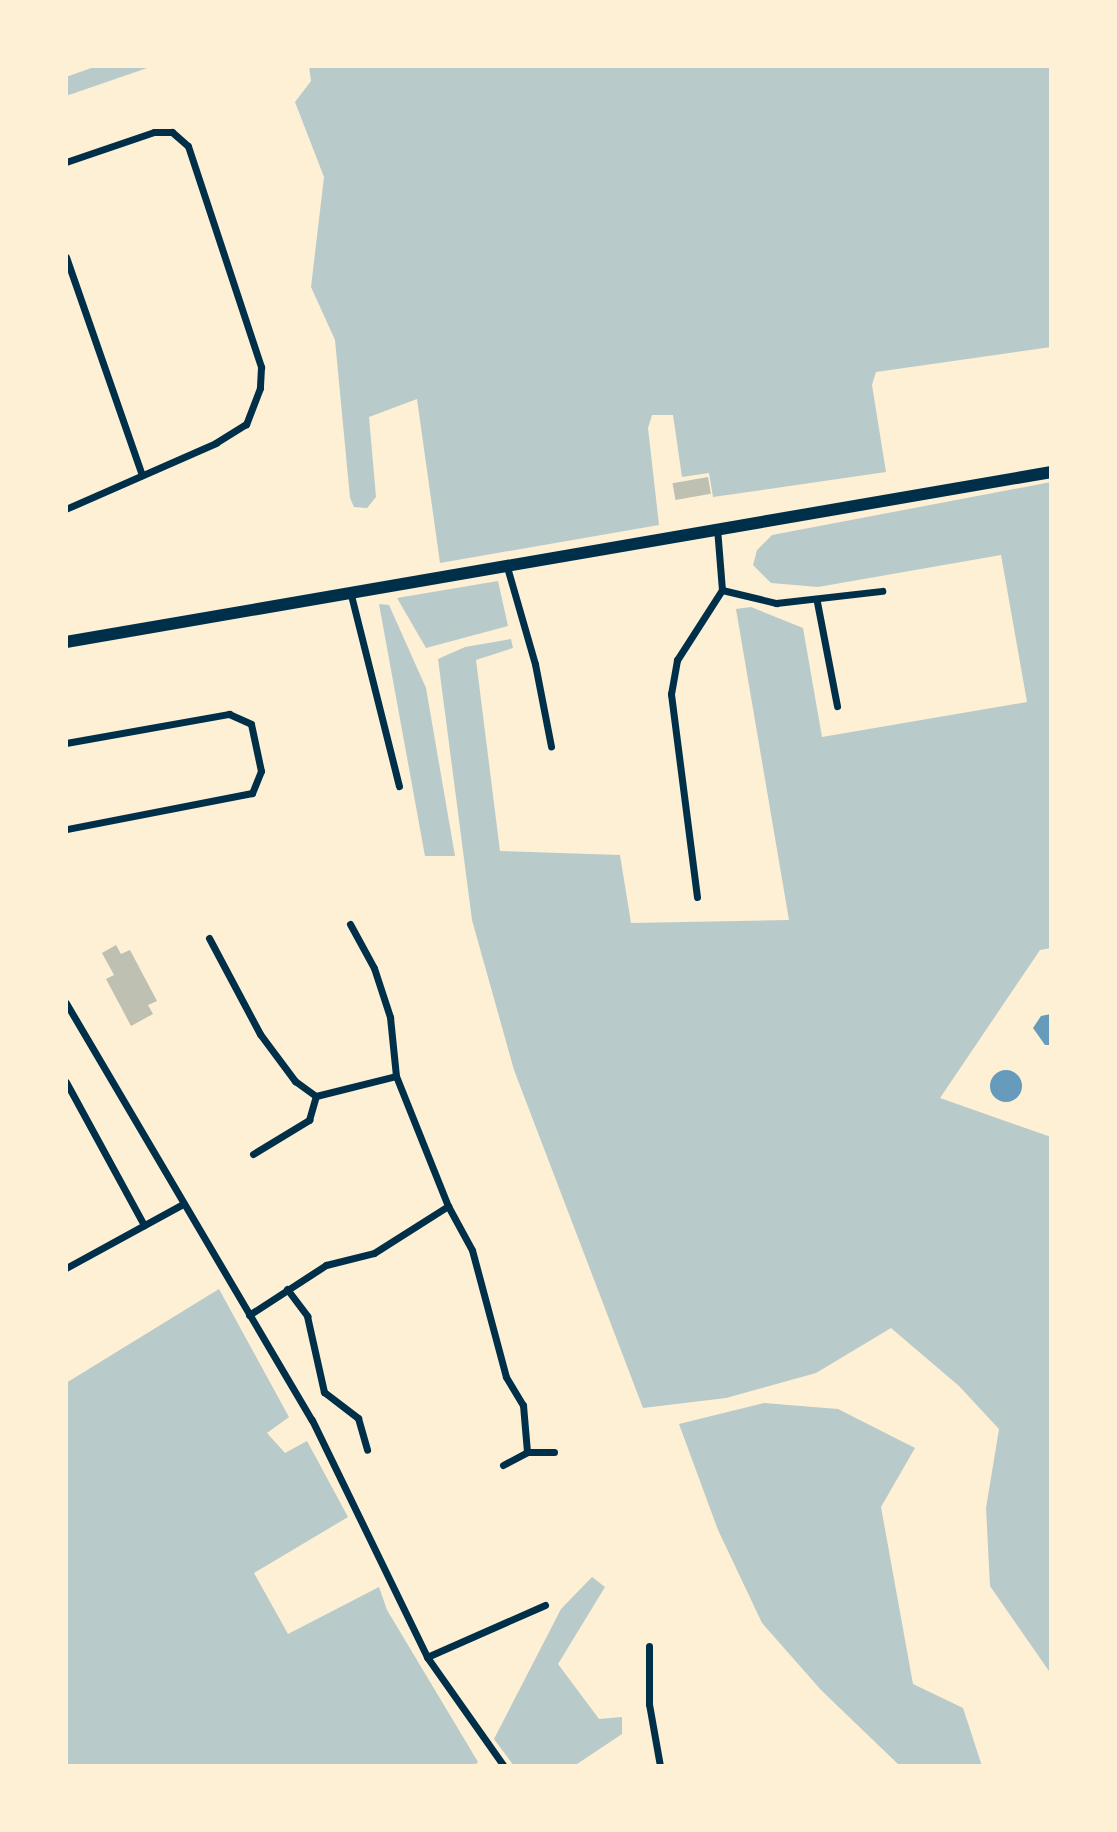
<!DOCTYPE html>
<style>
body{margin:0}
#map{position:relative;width:1117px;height:1832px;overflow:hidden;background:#fdf0d5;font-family:Karla,sans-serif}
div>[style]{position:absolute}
.green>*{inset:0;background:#b9caca}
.water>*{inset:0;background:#669bbc}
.round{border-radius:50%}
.building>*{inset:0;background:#bec0b2;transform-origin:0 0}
.minor>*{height:7px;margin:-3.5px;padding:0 3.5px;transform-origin:3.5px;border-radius:3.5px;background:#003049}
.primary>*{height:12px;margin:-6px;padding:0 6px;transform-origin:6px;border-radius:6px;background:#003049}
span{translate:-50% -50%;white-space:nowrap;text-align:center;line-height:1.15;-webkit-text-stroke:8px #fdf0d5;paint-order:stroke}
.frame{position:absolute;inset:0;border:68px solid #fdf0d5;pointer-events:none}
</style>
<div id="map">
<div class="green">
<div style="clip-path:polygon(97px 66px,153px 66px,66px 96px,66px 77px)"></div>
<div style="clip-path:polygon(309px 66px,1051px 66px,1051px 347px,876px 372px,872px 385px,886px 472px,713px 497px,709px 473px,682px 477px,673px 415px,652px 415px,648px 428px,659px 525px,440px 563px,417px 399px,369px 417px,376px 497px,367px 508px,354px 507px,350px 498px,335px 340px,311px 287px,324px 177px,295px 102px,311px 81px)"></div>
<div style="clip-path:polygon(1051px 482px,1051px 948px,1040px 950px,940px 1098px,1051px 1137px,1051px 1674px,990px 1586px,986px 1508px,999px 1429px,959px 1386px,891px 1328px,816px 1373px,726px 1398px,643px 1408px,514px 1070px,472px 920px,438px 659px,465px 647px,511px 639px,513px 648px,476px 660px,500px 851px,620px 855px,631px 923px,789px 920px,736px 609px,751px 607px,803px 628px,822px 737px,1027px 702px,1001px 555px,818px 587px,771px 583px,753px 565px,757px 550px,772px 535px)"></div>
<div style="clip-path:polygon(498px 581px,508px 626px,426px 648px,397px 598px)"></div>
<div style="clip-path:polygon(379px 604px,389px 605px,426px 688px,455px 856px,425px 856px)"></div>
<div style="clip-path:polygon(219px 1289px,289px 1417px,267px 1433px,285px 1453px,307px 1441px,348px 1517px,254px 1573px,288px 1634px,379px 1587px,387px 1610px,478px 1762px,474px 1766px,66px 1766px,66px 1383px)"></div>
<div style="clip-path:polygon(764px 1403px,838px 1409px,915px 1448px,881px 1507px,913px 1684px,963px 1708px,982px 1766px,900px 1766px,821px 1690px,762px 1623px,718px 1530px,679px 1424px)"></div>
<div style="clip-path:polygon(592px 1577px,605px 1587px,558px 1664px,599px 1719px,622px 1717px,622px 1734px,574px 1766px,514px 1766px,494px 1739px,561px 1609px)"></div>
</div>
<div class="water">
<div style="clip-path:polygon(1051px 1014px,1051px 1045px,1045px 1045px,1033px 1028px,1041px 1016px)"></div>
<div class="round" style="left:990px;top:1070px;width:32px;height:32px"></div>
</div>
<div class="building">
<div style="left:708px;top:477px;width:17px;height:36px;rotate:80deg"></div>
<div style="clip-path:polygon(116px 945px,121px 954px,130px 950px,157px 1001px,148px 1005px,153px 1014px,131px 1026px,106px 979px,114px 975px,102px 953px)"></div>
</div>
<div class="minor">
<div style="left:66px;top:162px;width:93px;rotate:-18.8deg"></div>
<div style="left:154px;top:132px;width:18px"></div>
<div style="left:172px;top:132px;width:21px;rotate:41deg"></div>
<div style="left:188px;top:146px;width:233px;rotate:71.7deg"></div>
<div style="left:261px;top:367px;width:21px;rotate:93deg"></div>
<div style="left:260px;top:388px;width:39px;rotate:111deg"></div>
<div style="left:246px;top:424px;width:36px;rotate:148deg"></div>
<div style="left:216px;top:443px;width:164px;rotate:156.3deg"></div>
<div style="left:66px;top:257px;width:231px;rotate:70.8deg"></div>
<div style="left:507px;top:567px;width:101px;rotate:73.9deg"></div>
<div style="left:535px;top:664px;width:84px;rotate:79deg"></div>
<div style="left:722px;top:590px;width:56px;rotate:13.5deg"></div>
<div style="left:776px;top:603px;width:107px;rotate:-6.5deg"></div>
<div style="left:351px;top:595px;width:197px;rotate:75.9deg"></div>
<div style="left:817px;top:602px;width:106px;rotate:79.1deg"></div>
<div style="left:66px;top:743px;width:166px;rotate:-10.1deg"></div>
<div style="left:229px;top:714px;width:24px;rotate:24deg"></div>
<div style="left:251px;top:724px;width:48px;rotate:78deg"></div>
<div style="left:261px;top:771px;width:24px;rotate:112deg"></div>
<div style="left:252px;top:793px;width:189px;rotate:169deg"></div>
<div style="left:697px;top:897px;width:205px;rotate:-97.3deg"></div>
<div style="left:671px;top:694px;width:35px;rotate:-80deg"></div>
<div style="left:677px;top:660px;width:83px;rotate:-57.3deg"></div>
<div style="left:722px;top:590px;width:62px;rotate:-94.6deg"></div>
<div style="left:350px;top:924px;width:50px;rotate:61.4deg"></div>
<div style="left:374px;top:968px;width:52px;rotate:71.9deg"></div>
<div style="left:390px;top:1017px;width:59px;rotate:84.2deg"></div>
<div style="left:396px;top:1076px;width:140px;rotate:68.2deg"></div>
<div style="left:448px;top:1206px;width:50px;rotate:61.4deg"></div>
<div style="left:472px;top:1250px;width:131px;rotate:75deg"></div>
<div style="left:506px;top:1377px;width:33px;rotate:59deg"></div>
<div style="left:523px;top:1405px;width:47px;rotate:85.1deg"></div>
<div style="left:209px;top:938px;width:109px;rotate:62deg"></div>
<div style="left:260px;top:1034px;width:59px;rotate:53.3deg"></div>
<div style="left:295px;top:1081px;width:26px;rotate:36deg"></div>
<div style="left:316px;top:1096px;width:82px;rotate:-14deg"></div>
<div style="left:66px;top:1003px;width:484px;rotate:59.5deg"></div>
<div style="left:312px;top:1420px;width:263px;rotate:64.1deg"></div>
<div style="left:427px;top:1657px;width:133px;rotate:54.8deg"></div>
<div style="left:66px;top:1082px;width:163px;rotate:61.4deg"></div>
<div style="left:253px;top:1154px;width:66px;rotate:-31.3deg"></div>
<div style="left:309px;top:1120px;width:25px;rotate:-74deg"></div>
<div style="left:66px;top:1268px;width:131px;rotate:-28.7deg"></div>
<div style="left:287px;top:1289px;width:34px;rotate:53deg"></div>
<div style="left:307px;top:1316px;width:78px;rotate:77.4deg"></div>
<div style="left:324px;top:1392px;width:43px;rotate:37.4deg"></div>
<div style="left:358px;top:1418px;width:33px;rotate:74deg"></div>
<div style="left:249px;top:1315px;width:92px;rotate:-33deg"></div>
<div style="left:326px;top:1265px;width:49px;rotate:-14deg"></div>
<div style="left:374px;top:1253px;width:88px;rotate:-32.4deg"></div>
<div style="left:503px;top:1465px;width:27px;rotate:-28deg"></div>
<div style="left:527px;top:1452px;width:27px"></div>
<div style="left:649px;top:1646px;width:58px;rotate:90deg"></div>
<div style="left:649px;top:1704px;width:63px;rotate:79.9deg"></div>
<div style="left:427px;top:1657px;width:129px;rotate:-23.8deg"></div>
</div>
<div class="primary">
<div style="left:66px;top:642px;width:1000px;rotate:-9.79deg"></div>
</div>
<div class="frame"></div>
</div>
